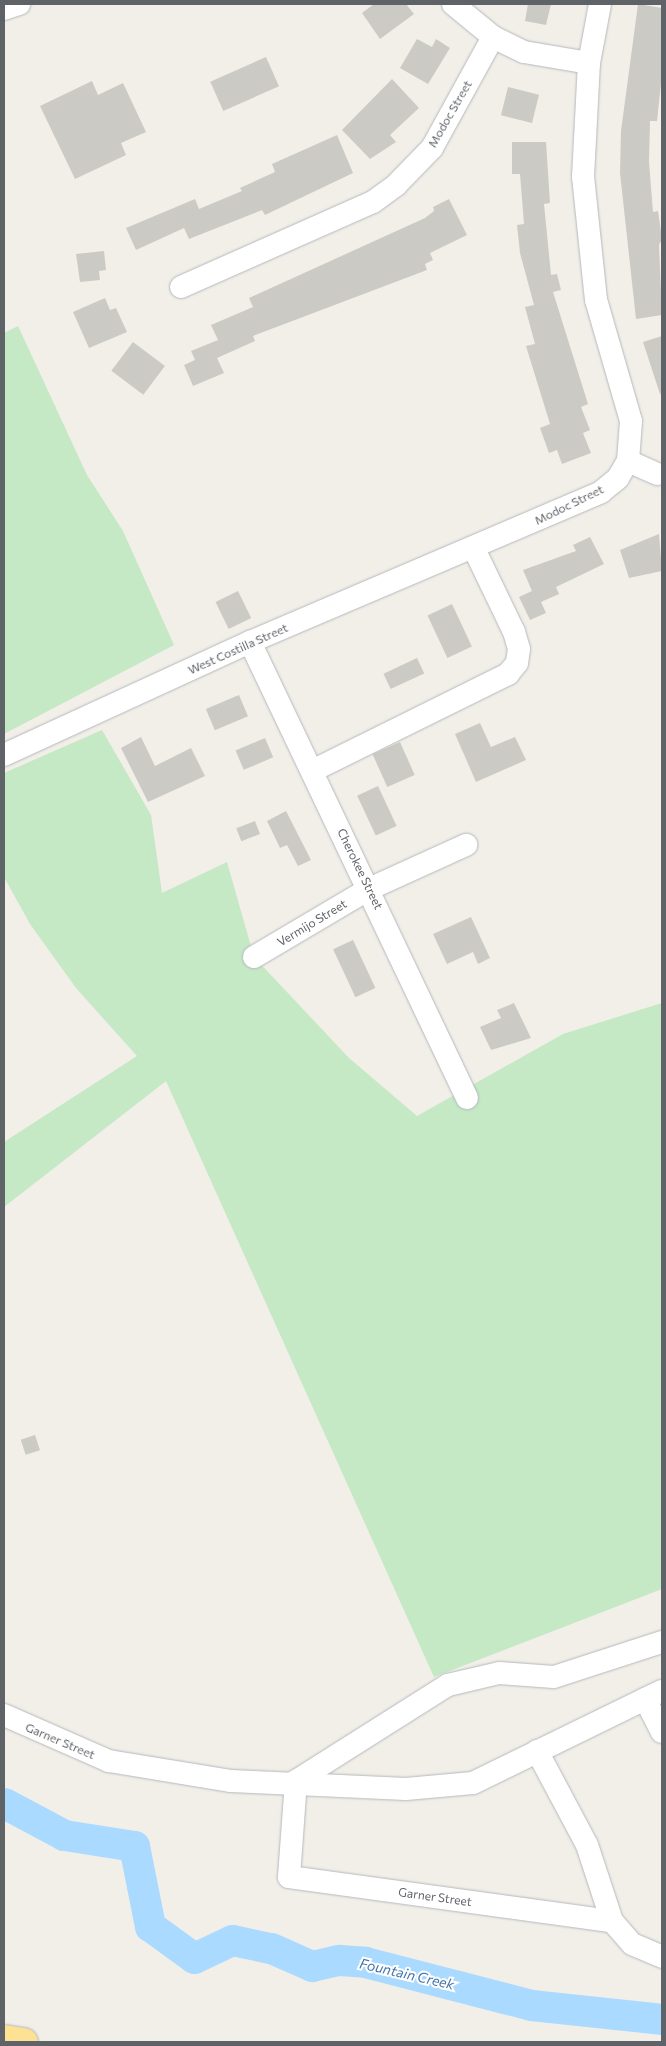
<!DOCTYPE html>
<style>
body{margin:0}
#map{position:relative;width:666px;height:2046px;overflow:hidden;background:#f1efe8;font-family:Commissioner,sans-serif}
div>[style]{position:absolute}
.green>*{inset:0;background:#c5e8c5}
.river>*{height:31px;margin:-15.5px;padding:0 15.5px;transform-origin:15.5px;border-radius:15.5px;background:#aadaff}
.building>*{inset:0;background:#cccac5;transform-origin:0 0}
.roads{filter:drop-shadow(0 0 1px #b5b8bc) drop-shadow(0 0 1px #b5b8bc)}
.minor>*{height:22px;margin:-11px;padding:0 11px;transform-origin:11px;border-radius:11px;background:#fff}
.highway>*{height:28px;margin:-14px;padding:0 14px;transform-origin:14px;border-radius:14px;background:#fde293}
span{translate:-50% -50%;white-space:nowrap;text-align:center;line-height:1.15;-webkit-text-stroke:4px #fff;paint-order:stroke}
.street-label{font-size:12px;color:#5f6368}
.water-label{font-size:14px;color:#4174aa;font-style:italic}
.frame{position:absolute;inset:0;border:5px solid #5f6368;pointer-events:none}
</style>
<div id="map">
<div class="green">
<div style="clip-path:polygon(18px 326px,87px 475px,123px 531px,174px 645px,4px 734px,4px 333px)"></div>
<div style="clip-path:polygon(102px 730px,151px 815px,162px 893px,227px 862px,254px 957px,349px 1058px,417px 1116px,563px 1034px,662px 1003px,662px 1589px,434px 1677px,166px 1081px,4px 1207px,4px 1142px,137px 1056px,76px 988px,30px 924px,4px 877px,4px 773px)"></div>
</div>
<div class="river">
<div style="left:4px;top:1803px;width:68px;rotate:28.1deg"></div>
<div style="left:64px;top:1835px;width:71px;rotate:8.9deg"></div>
<div style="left:134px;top:1846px;width:82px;rotate:78.7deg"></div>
<div style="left:150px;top:1926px;width:54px;rotate:36deg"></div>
<div style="left:194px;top:1958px;width:42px;rotate:-25.3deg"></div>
<div style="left:232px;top:1940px;width:40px;rotate:12deg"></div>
<div style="left:271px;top:1948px;width:45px;rotate:23.7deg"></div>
<div style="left:312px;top:1966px;width:28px;rotate:-13deg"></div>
<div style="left:339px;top:1960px;width:26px;rotate:4deg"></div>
<div style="left:365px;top:1962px;width:171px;rotate:14.5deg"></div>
<div style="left:531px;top:2005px;width:132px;rotate:6.1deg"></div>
</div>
<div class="building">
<div style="clip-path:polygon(374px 4px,406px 4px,414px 14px,380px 39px,362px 13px)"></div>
<div style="clip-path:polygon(528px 4px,551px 4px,546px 25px,525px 21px)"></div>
<div style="clip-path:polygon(638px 4px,662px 8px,662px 74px,657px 121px,650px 121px,649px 162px,653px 212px,658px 211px,662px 239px,659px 245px,662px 315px,636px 319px,620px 173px,621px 131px)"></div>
<div style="clip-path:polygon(417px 39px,432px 47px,436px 39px,450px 48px,428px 84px,400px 68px)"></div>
<div style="left:266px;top:57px;width:32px;height:61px;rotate:66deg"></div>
<div style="clip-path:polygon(392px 79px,419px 108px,390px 135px,396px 142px,370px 159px,342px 130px)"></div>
<div style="clip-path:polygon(92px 81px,98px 95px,123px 83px,146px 132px,121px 143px,126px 155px,75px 179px,40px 106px)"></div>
<div style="left:508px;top:87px;width:32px;height:29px;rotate:14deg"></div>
<div style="clip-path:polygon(337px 135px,353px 173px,265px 215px,262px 210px,189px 239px,184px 228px,136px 250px,126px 228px,195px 199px,199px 209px,242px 191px,240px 188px,275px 172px,272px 164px)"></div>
<div style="clip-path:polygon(512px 142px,546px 142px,550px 203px,544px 204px,551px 275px,557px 274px,561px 290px,553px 292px,588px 404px,581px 407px,590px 430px,583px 433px,591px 453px,562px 464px,557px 450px,549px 453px,540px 428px,550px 424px,526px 346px,535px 344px,525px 307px,534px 305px,520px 253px,517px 225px,524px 224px,520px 174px,512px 174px)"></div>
<div style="clip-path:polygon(449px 199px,467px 235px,430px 253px,433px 260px,425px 264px,427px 270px,253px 336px,255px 341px,217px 358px,224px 373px,193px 386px,184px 365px,195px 360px,191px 351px,218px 340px,211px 325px,253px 307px,249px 298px,425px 218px,434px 211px,433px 207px)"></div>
<div style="clip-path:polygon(104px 251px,106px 270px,99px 271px,100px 280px,80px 282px,76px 254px)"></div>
<div style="clip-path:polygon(105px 298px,110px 310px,116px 308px,127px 332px,89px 348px,73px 312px)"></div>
<div style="clip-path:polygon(662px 336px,662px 393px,660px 394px,643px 342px)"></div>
<div style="left:133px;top:342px;width:40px;height:36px;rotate:37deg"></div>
<div style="clip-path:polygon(659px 534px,662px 571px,629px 578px,620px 550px)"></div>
<div style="clip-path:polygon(590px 537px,604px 564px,556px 587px,559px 594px,541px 602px,546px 613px,530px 620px,519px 597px,532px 591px,523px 570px,576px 551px,573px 545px)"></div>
<div style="left:238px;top:591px;width:30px;height:25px;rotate:64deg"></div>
<div style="left:452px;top:604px;width:47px;height:27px;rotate:65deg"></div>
<div style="left:417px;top:658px;width:17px;height:37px;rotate:65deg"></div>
<div style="left:239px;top:695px;width:23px;height:36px;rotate:67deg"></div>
<div style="clip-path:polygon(480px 723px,491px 747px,515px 737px,526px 760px,476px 782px,455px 734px)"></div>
<div style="clip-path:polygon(141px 737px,155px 766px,191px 748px,205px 776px,148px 802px,121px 748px)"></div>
<div style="left:265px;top:738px;width:21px;height:32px;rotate:67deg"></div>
<div style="left:400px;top:742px;width:36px;height:30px;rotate:66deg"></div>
<div style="left:378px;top:786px;width:44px;height:23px;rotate:65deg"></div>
<div style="clip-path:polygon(286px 811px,311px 860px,298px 866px,287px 845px,280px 848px,267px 821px)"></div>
<div style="left:255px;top:821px;width:14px;height:20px;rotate:69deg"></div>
<div style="clip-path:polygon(471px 917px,490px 958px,478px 964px,473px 952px,447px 964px,433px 934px)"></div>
<div style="left:353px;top:940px;width:53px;height:22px;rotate:65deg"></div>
<div style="clip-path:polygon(514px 1003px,531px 1038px,491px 1050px,480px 1027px,501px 1018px,497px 1010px)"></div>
<div style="left:35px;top:1435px;width:16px;height:15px;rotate:72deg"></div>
</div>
<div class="roads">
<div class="minor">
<div style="left:453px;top:4px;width:52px;rotate:39.5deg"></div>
<div style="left:493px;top:37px;width:34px;rotate:26deg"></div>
<div style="left:524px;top:52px;width:66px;rotate:9.6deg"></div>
<div style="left:4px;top:9px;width:16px;rotate:-18deg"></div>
<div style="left:181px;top:287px;width:210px;rotate:-23.9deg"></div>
<div style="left:373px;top:202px;width:29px;rotate:-36deg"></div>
<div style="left:396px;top:185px;width:52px;rotate:-45.8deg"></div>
<div style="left:432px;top:148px;width:127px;rotate:-61.2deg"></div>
<div style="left:628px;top:461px;width:32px;rotate:24deg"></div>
<div style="left:250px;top:642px;width:505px;rotate:64.55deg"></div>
<div style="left:4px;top:755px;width:271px;rotate:-24.7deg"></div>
<div style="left:250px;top:642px;width:382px;rotate:-23.1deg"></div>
<div style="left:601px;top:492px;width:22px;rotate:-39deg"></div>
<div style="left:618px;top:478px;width:20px;rotate:-60deg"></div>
<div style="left:628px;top:461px;width:40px;rotate:-85.7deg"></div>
<div style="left:631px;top:421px;width:126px;rotate:-106.1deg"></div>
<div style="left:596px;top:300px;width:124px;rotate:-96deg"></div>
<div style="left:583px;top:177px;width:114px;rotate:-87deg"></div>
<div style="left:589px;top:63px;width:60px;rotate:-79.4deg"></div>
<div style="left:312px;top:771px;width:219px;rotate:-26.3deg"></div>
<div style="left:508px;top:674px;width:14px;rotate:-51deg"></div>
<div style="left:517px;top:663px;width:14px;rotate:-82deg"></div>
<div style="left:519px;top:649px;width:18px;rotate:-106deg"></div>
<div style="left:514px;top:632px;width:92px;rotate:-115.7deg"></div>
<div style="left:254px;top:957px;width:134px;rotate:-30.6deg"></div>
<div style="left:369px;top:889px;width:107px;rotate:-24.4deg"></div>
<div style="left:645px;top:1699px;width:37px;rotate:63deg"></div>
<div style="left:4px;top:1715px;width:115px;rotate:23.7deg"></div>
<div style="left:109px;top:1761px;width:124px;rotate:9.3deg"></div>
<div style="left:231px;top:1781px;width:175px;rotate:2.6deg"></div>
<div style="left:406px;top:1789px;width:67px;rotate:-5.1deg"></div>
<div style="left:473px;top:1783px;width:210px;rotate:-26deg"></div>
<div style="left:537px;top:1751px;width:106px;rotate:62deg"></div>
<div style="left:587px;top:1845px;width:80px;rotate:71.8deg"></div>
<div style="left:296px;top:1781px;width:96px;rotate:94.2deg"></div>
<div style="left:289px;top:1877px;width:326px;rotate:7.8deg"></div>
<div style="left:612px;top:1921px;width:30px;rotate:49deg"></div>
<div style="left:632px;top:1944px;width:33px;rotate:23deg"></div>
<div style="left:296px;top:1781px;width:180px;rotate:-32.3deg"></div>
<div style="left:448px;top:1685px;width:52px;rotate:-13.2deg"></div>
<div style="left:499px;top:1673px;width:55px;rotate:4.2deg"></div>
<div style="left:554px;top:1677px;width:114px;rotate:-18deg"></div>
</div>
<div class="highway">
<div style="left:4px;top:2039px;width:20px;rotate:9deg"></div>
</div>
</div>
<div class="street-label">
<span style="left:450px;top:114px;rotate:-60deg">Modoc Street</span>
<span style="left:569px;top:505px;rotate:-26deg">Modoc Street</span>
<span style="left:238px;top:649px;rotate:-24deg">West Costilla Street</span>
<span style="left:360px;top:869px;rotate:64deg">Cherokee Street</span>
<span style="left:312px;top:923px;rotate:-31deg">Vermijo Street</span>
<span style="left:60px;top:1741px;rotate:23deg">Garner Street</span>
<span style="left:435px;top:1897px;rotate:8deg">Garner Street</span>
</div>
<div class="water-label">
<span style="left:407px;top:1974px;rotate:13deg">Fountain Creek</span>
</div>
<div class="frame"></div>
</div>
